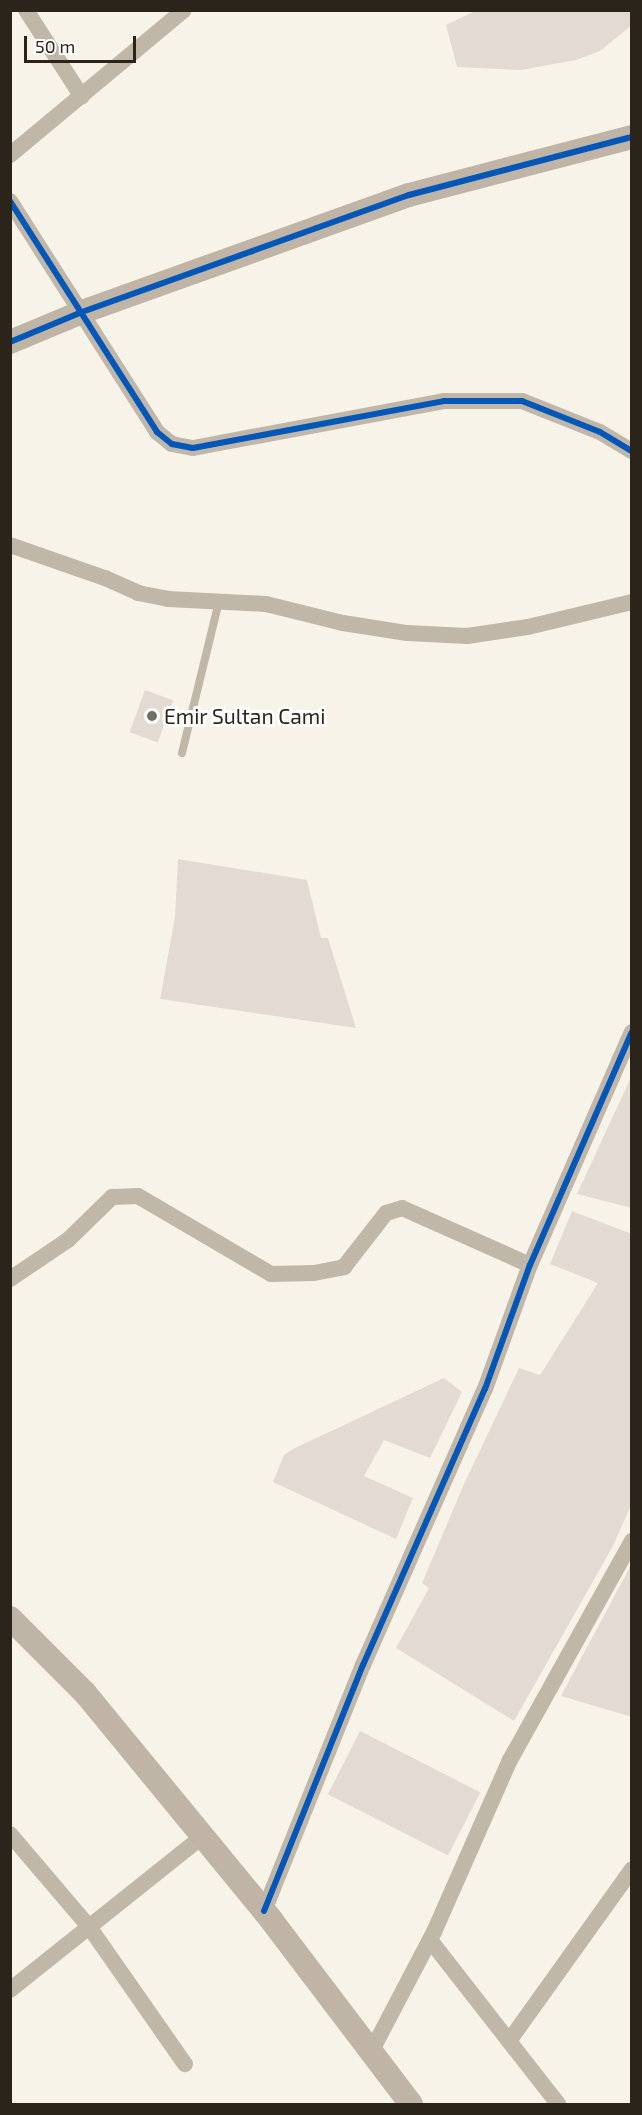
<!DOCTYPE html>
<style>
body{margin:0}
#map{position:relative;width:642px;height:2115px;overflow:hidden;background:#f8f3e9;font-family:"Exo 2",sans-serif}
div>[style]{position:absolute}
.building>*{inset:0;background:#e3dbd3;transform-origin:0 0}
.lane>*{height:8px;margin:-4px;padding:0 4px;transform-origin:4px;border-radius:4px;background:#c1b7a9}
.street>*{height:16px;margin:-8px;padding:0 8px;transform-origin:8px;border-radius:8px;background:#c1b7a9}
.secondary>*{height:24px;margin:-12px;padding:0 12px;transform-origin:12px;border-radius:12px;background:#c0b4a6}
.cycleway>*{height:6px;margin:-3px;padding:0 3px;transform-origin:3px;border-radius:3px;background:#0057b8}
.dots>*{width:16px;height:16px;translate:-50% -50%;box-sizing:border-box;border:3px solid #fff;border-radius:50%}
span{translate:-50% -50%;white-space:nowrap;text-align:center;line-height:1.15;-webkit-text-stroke:6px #fff;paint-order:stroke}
.poi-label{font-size:21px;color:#2a241a}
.left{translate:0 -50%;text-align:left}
.frame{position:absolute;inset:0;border:12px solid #2a241a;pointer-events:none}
.scale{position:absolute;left:24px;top:36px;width:112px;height:27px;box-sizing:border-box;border:3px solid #2a241a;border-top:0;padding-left:8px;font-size:18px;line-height:21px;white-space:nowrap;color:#2a241a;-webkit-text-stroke:4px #fff;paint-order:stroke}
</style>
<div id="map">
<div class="building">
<div style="clip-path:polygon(477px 10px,632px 10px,632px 25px,600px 51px,576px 60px,521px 70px,457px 67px,446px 25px)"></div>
<div style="left:145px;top:690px;width:30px;height:45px;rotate:20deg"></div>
<div style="clip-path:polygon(178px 859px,307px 880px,321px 938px,328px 938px,356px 1028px,160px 999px,175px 917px)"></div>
<div style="clip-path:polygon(632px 1075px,632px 1208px,577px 1194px)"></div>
<div style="clip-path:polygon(572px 1211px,632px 1234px,632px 1503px,613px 1546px,514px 1721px,396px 1648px,429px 1588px,422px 1583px,464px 1484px,519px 1368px,540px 1375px,598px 1283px,550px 1264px)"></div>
<div style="clip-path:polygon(444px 1378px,462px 1392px,430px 1458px,384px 1440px,364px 1476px,413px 1498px,396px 1539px,273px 1482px,284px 1455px,293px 1449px)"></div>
<div style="clip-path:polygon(632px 1563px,632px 1717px,561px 1696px)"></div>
<div style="left:360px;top:1731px;width:135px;height:71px;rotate:27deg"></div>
</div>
<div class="lane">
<div style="left:182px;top:753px;width:156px;rotate:-76.3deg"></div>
</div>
<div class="street">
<div style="left:26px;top:10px;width:103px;rotate:57.2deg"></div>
<div style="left:10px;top:155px;width:226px;rotate:-39.8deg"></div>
<div style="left:10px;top:201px;width:274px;rotate:57.5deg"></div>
<div style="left:157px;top:432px;width:19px;rotate:39deg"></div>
<div style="left:172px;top:444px;width:21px;rotate:11deg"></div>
<div style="left:193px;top:448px;width:255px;rotate:-10.6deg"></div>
<div style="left:444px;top:401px;width:78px"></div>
<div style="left:522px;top:401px;width:84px;rotate:21.7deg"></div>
<div style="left:600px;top:432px;width:37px;rotate:31deg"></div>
<div style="left:10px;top:545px;width:101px;rotate:19.2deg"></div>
<div style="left:105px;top:578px;width:36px;rotate:24deg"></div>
<div style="left:138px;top:593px;width:31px;rotate:11deg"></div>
<div style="left:168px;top:599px;width:98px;rotate:2.9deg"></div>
<div style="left:266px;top:604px;width:79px;rotate:13.9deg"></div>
<div style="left:343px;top:623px;width:65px;rotate:8.9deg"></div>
<div style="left:407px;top:633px;width:60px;rotate:2.9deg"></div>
<div style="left:467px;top:636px;width:62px;rotate:-8.4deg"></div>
<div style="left:528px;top:627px;width:107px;rotate:-13.5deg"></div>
<div style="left:10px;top:1279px;width:70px;rotate:-33.9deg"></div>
<div style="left:68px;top:1240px;width:62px;rotate:-44.3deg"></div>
<div style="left:112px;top:1197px;width:26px;rotate:-2deg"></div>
<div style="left:138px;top:1196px;width:154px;rotate:30.4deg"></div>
<div style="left:271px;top:1274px;width:43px;rotate:-1.3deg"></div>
<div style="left:314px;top:1273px;width:31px;rotate:-11deg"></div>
<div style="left:344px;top:1267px;width:68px;rotate:-52.1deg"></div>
<div style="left:386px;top:1213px;width:17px;rotate:-17deg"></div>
<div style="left:402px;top:1208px;width:140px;rotate:24deg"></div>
<div style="left:10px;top:1834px;width:123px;rotate:49.6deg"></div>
<div style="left:90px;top:1928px;width:166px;rotate:55.1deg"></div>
<div style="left:264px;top:1911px;width:265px;rotate:-68.1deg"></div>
<div style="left:363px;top:1665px;width:302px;rotate:-66.2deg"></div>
<div style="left:485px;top:1389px;width:132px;rotate:-70.1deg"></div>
<div style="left:530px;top:1265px;width:254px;rotate:-66.4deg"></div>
<div style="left:430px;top:1940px;width:208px;rotate:52deg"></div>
<div style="left:10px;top:1990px;width:247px;rotate:-38.6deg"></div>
<div style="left:509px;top:2041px;width:211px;rotate:-54.4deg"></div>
<div style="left:371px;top:2052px;width:136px;rotate:-62.3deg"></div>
<div style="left:434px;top:1932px;width:188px;rotate:-66.2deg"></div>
<div style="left:510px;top:1760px;width:251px;rotate:-60.9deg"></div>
</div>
<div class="secondary">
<div style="left:10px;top:342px;width:78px;rotate:-22.6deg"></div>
<div style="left:82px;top:312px;width:347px;rotate:-19.7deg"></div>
<div style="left:409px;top:195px;width:230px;rotate:-14.6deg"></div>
<div style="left:10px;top:1618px;width:106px;rotate:45deg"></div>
<div style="left:85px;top:1693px;width:295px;rotate:50.6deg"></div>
<div style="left:272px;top:1921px;width:230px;rotate:52.8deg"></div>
</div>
<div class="cycleway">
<div style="left:10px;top:201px;width:274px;rotate:57.5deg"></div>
<div style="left:157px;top:432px;width:19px;rotate:39deg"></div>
<div style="left:172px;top:444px;width:21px;rotate:11deg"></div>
<div style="left:193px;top:448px;width:255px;rotate:-10.6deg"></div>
<div style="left:444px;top:401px;width:78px"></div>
<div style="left:522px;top:401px;width:84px;rotate:21.7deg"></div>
<div style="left:600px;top:432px;width:37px;rotate:31deg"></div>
<div style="left:10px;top:342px;width:78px;rotate:-22.6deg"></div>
<div style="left:82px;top:312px;width:347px;rotate:-19.7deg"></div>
<div style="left:409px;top:195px;width:230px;rotate:-14.6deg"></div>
<div style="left:264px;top:1911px;width:265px;rotate:-68.1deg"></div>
<div style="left:363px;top:1665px;width:302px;rotate:-66.2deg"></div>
<div style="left:485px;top:1389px;width:132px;rotate:-70.1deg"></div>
<div style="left:530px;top:1265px;width:254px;rotate:-66.4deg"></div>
</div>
<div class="dots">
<div style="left:152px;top:716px;background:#726c62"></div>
</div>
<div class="poi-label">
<span class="left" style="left:164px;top:716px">Emir Sultan Cami</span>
</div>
<div class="frame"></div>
<div class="scale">50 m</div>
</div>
